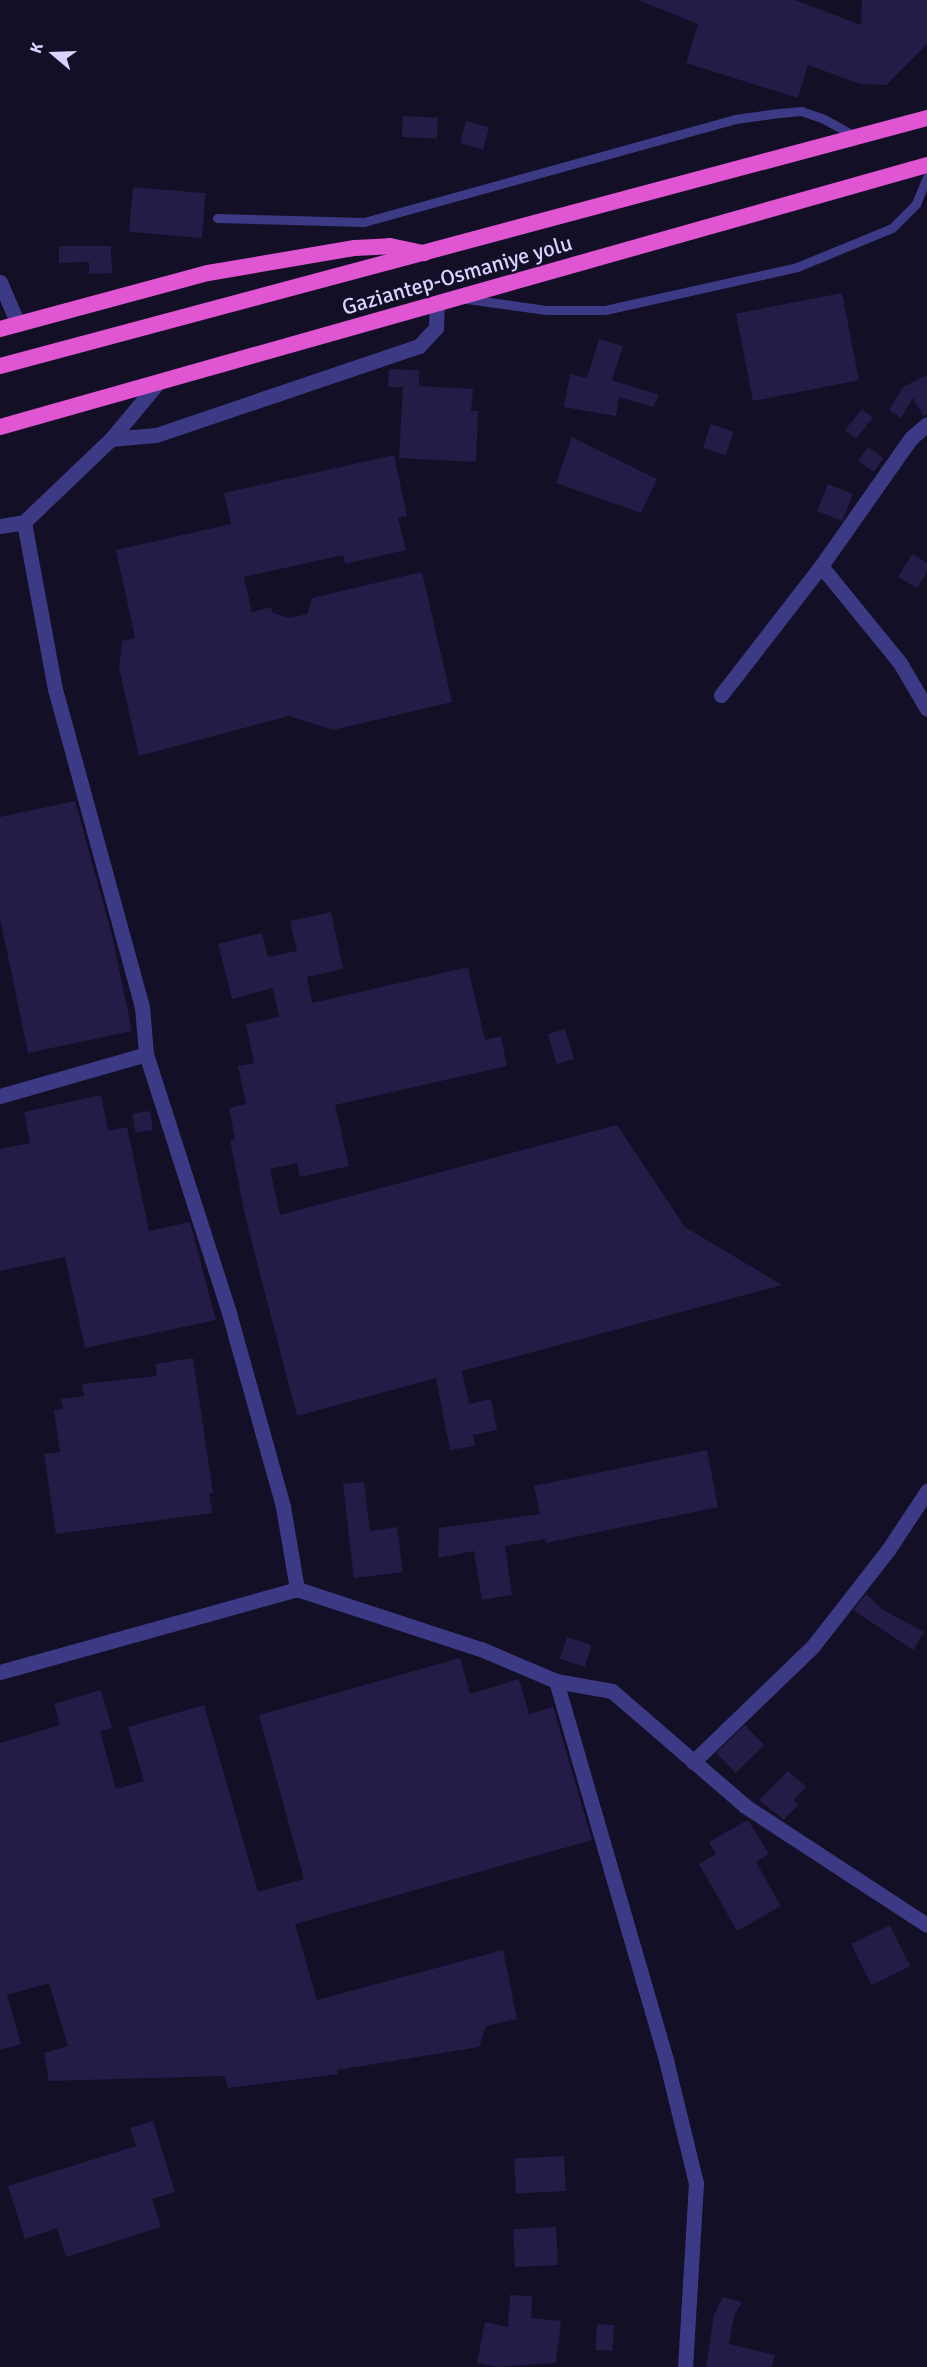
<!DOCTYPE html>
<style>
body{margin:0}
#map{position:relative;width:927px;height:2367px;overflow:hidden;background:#130f26;font-family:Signika,sans-serif}
div>[style]{position:absolute}
.building>*{inset:0;background:#241b47;transform-origin:0 0}
.service>*{height:9px;margin:-4.5px;padding:0 4.5px;transform-origin:4.5px;border-radius:4.5px;background:#3d3a85}
.minor>*{height:15px;margin:-7.5px;padding:0 7.5px;transform-origin:7.5px;border-radius:7.5px;background:#3d3a85}
.tertiary>*{height:15px;margin:-7.5px;padding:0 7.5px;transform-origin:7.5px;border-radius:7.5px;background:#3d3a85}
.trunk>*{height:16px;margin:-8px;padding:0 8px;transform-origin:8px;border-radius:8px;background:#e055d1}
span{translate:-50% -50%;white-space:nowrap;text-align:center;line-height:1.15;-webkit-text-stroke:4.5px #130f26;paint-order:stroke}
.street-label{font-size:22px;color:#d9d4ff}
.north{position:absolute;left:24px;top:24px;width:60px;height:60px;-webkit-text-stroke:4px #130f26;paint-order:stroke;rotate:289deg;font-size:16px;font-weight:700;line-height:24px;text-align:center;color:#d9d4ff}
.north::after{content:'';display:block;margin:auto;width:21px;height:27px;background:#d9d4ff;clip-path:polygon(50% 0,100% 100%,50% 72%,0 100%)}
</style>
<div id="map">
<div class="building">
<div style="clip-path:polygon(638px 0,795px 0,861px 25px,862px 0,927px 0,927px 44px,886px 85px,860px 84px,808px 65px,798px 98px,686px 63px,698px 24px)"></div>
<div style="left:403px;top:116px;width:35px;height:21px;rotate:3deg"></div>
<div style="left:466px;top:121px;width:24px;height:23px;rotate:15deg"></div>
<div style="left:133px;top:187px;width:73px;height:45px;rotate:5deg"></div>
<div style="clip-path:polygon(59px 246px,111px 246px,112px 273px,89px 274px,89px 262px,59px 263px)"></div>
<div style="left:842px;top:293px;width:89px;height:108px;rotate:79deg"></div>
<div style="clip-path:polygon(599px 339px,623px 346px,612px 380px,659px 395px,653px 407px,619px 397px,616px 416px,564px 407px,570px 374px,587px 378px)"></div>
<div style="clip-path:polygon(389px 369px,419px 370px,419px 386px,473px 389px,471px 411px,478px 411px,476px 462px,399px 458px,403px 387px,388px 387px)"></div>
<div style="clip-path:polygon(927px 375px,927px 414px,923px 416px,913px 398px,901px 418px,889px 410px,903px 387px)"></div>
<div style="left:862px;top:409px;width:14px;height:27px;rotate:39deg"></div>
<div style="left:711px;top:424px;width:24px;height:25px;rotate:19deg"></div>
<div style="clip-path:polygon(572px 437px,657px 479px,641px 513px,556px 483px)"></div>
<div style="left:868px;top:447px;width:19px;height:17px;rotate:35deg"></div>
<div style="clip-path:polygon(394px 455px,407px 516px,398px 518px,406px 550px,345px 564px,343px 555px,244px 577px,252px 612px,271px 607px,273px 613px,290px 618px,307px 614px,312px 598px,422px 572px,452px 702px,333px 730px,289px 716px,139px 756px,119px 668px,122px 641px,135px 638px,116px 550px,231px 524px,224px 493px)"></div>
<div style="left:828px;top:484px;width:27px;height:29px;rotate:22deg"></div>
<div style="clip-path:polygon(912px 554px,927px 563px,927px 572px,917px 588px,898px 577px)"></div>
<div style="clip-path:polygon(75px 801px,112px 935px,132px 1031px,28px 1053px,0 918px,0 817px)"></div>
<div style="clip-path:polygon(331px 912px,343px 969px,307px 977px,312px 1003px,468px 967px,485px 1040px,501px 1036px,507px 1066px,335px 1105px,349px 1166px,300px 1177px,297px 1163px,270px 1169px,280px 1215px,617px 1125px,685px 1227px,782px 1285px,462px 1371px,469px 1404px,491px 1399px,497px 1430px,473px 1435px,475px 1446px,450px 1450px,436px 1378px,297px 1416px,247px 1224px,230px 1140px,235px 1139px,229px 1108px,246px 1104px,238px 1066px,254px 1063px,246px 1024px,279px 1017px,273px 988px,232px 999px,218px 944px,262px 933px,268px 957px,297px 951px,290px 921px)"></div>
<div style="left:565px;top:1029px;width:31px;height:18px;rotate:73deg"></div>
<div style="clip-path:polygon(101px 1095px,108px 1131px,127px 1127px,149px 1231px,190px 1222px,216px 1320px,85px 1348px,65px 1257px,0 1271px,0 1149px,30px 1143px,24px 1112px)"></div>
<div style="left:150px;top:1111px;width:19px;height:18px;rotate:81deg"></div>
<div style="clip-path:polygon(193px 1358px,213px 1493px,209px 1493px,212px 1513px,56px 1534px,44px 1454px,60px 1452px,54px 1410px,63px 1409px,61px 1399px,84px 1396px,82px 1384px,157px 1376px,156px 1364px)"></div>
<div style="clip-path:polygon(707px 1450px,718px 1507px,546px 1543px,545px 1539px,505px 1546px,512px 1595px,482px 1600px,474px 1551px,438px 1558px,439px 1528px,540px 1514px,534px 1486px)"></div>
<div style="clip-path:polygon(364px 1482px,370px 1531px,397px 1527px,403px 1572px,354px 1578px,343px 1484px)"></div>
<div style="clip-path:polygon(866px 1594px,882px 1609px,924px 1632px,913px 1650px,853px 1610px)"></div>
<div style="left:567px;top:1637px;width:26px;height:23px;rotate:18deg"></div>
<div style="clip-path:polygon(460px 1658px,470px 1694px,519px 1679px,529px 1714px,553px 1707px,592px 1840px,295px 1924px,317px 2000px,503px 1950px,517px 2019px,486px 2026px,479px 2047px,337px 2070px,338px 2074px,228px 2088px,224px 2076px,49px 2081px,44px 2053px,68px 2046px,49px 1983px,7px 1995px,21px 2044px,0 2050px,0 1743px,60px 1725px,54px 1704px,101px 1690px,112px 1728px,100px 1731px,116px 1789px,144px 1781px,128px 1727px,204px 1705px,258px 1892px,304px 1879px,259px 1715px)"></div>
<div style="left:745px;top:1725px;width:28px;height:40px;rotate:46deg"></div>
<div style="clip-path:polygon(788px 1771px,806px 1787px,794px 1800px,798px 1805px,784px 1820px,759px 1800px)"></div>
<div style="clip-path:polygon(748px 1820px,769px 1854px,756px 1862px,781px 1906px,737px 1931px,699px 1864px,716px 1854px,709px 1842px)"></div>
<div style="left:890px;top:1925px;width:46px;height:43px;rotate:64deg"></div>
<div style="clip-path:polygon(153px 2121px,175px 2192px,152px 2199px,161px 2227px,66px 2257px,57px 2228px,25px 2239px,8px 2186px,136px 2146px,130px 2128px)"></div>
<div style="left:564px;top:2156px;width:35px;height:50px;rotate:87deg"></div>
<div style="left:556px;top:2227px;width:38px;height:43px;rotate:87deg"></div>
<div style="clip-path:polygon(510px 2295px,532px 2296px,531px 2318px,561px 2321px,556px 2363px,497px 2367px,477px 2363px,485px 2322px,508px 2327px)"></div>
<div style="clip-path:polygon(723px 2297px,742px 2302px,734px 2316px,729px 2344px,775px 2355px,772px 2367px,706px 2367px,714px 2315px)"></div>
<div style="left:597px;top:2324px;width:17px;height:26px;rotate:3deg"></div>
</div>
<div class="service">
<div style="left:217px;top:218px;width:147px;rotate:1.6deg"></div>
<div style="left:364px;top:222px;width:385px;rotate:-15.5deg"></div>
<div style="left:735px;top:119px;width:44px;rotate:-7.8deg"></div>
<div style="left:779px;top:113px;width:22px;rotate:-5deg"></div>
<div style="left:801px;top:111px;width:24px;rotate:19deg"></div>
<div style="left:824px;top:119px;width:37px;rotate:29deg"></div>
<div style="left:467px;top:299px;width:80px;rotate:7.9deg"></div>
<div style="left:546px;top:310px;width:59px"></div>
<div style="left:605px;top:310px;width:197px;rotate:-12.6deg"></div>
<div style="left:797px;top:267px;width:103px;rotate:-22.3deg"></div>
<div style="left:892px;top:228px;width:34px;rotate:-45deg"></div>
<div style="left:916px;top:204px;width:29px;rotate:-68deg"></div>
</div>
<div class="minor">
<div style="left:111px;top:439px;width:45px;rotate:-5.1deg"></div>
<div style="left:156px;top:435px;width:278px;rotate:-18.7deg"></div>
<div style="left:419px;top:346px;width:25px;rotate:-47deg"></div>
<div style="left:436px;top:328px;width:24px;rotate:-88deg"></div>
<div style="left:24px;top:522px;width:120px;rotate:-43.7deg"></div>
<div style="left:111px;top:439px;width:70px;rotate:-50.2deg"></div>
<div style="left:0;top:526px;width:24px;rotate:-9deg"></div>
<div style="left:24px;top:522px;width:170px;rotate:79.5deg"></div>
<div style="left:55px;top:689px;width:330px;rotate:74.7deg"></div>
<div style="left:142px;top:1007px;width:47px;rotate:85.1deg"></div>
<div style="left:146px;top:1054px;width:272px;rotate:72.2deg"></div>
<div style="left:229px;top:1313px;width:201px;rotate:74.4deg"></div>
<div style="left:283px;top:1507px;width:83px;rotate:80.3deg"></div>
<div style="left:297px;top:1589px;width:194px;rotate:18.1deg"></div>
<div style="left:481px;top:1649px;width:82px;rotate:23.1deg"></div>
<div style="left:556px;top:1681px;width:57px;rotate:10.1deg"></div>
<div style="left:612px;top:1691px;width:176px;rotate:40.8deg"></div>
<div style="left:745px;top:1806px;width:217px;rotate:33.2deg"></div>
<div style="left:821px;top:566px;width:125px;rotate:50.8deg"></div>
<div style="left:900px;top:663px;width:53px;rotate:59.6deg"></div>
<div style="left:721px;top:695px;width:163px;rotate:-52.2deg"></div>
<div style="left:821px;top:566px;width:156px;rotate:-54.9deg"></div>
<div style="left:911px;top:438px;width:21px;rotate:-41deg"></div>
<div style="left:0;top:1096px;width:152px;rotate:-16deg"></div>
<div style="left:0;top:1672px;width:308px;rotate:-15.6deg"></div>
<div style="left:556px;top:1681px;width:395px;rotate:73.8deg"></div>
<div style="left:666px;top:2060px;width:127px;rotate:76.3deg"></div>
<div style="left:696px;top:2183px;width:184px;rotate:93.4deg"></div>
<div style="left:693px;top:1762px;width:167px;rotate:-44deg"></div>
<div style="left:813px;top:1646px;width:122px;rotate:-52deg"></div>
<div style="left:888px;top:1550px;width:71px;rotate:-56.5deg"></div>
</div>
<div class="tertiary">
<div style="left:0;top:282px;width:46px;rotate:66.8deg"></div>
</div>
<div class="trunk">
<div style="left:0;top:329px;width:215px;rotate:-15.1deg"></div>
<div style="left:208px;top:273px;width:149px;rotate:-9.7deg"></div>
<div style="left:355px;top:248px;width:35px;rotate:-3deg"></div>
<div style="left:390px;top:246px;width:35px;rotate:12deg"></div>
<div style="left:0;top:366px;width:960px;rotate:-14.98deg"></div>
<div style="left:0;top:427px;width:963px;rotate:-15.78deg"></div>
</div>
<div class="street-label">
<span style="left:457px;top:275px;rotate:-16deg">Gaziantep-Osmaniye yolu</span>
</div>
<div class="north">K</div>
</div>
